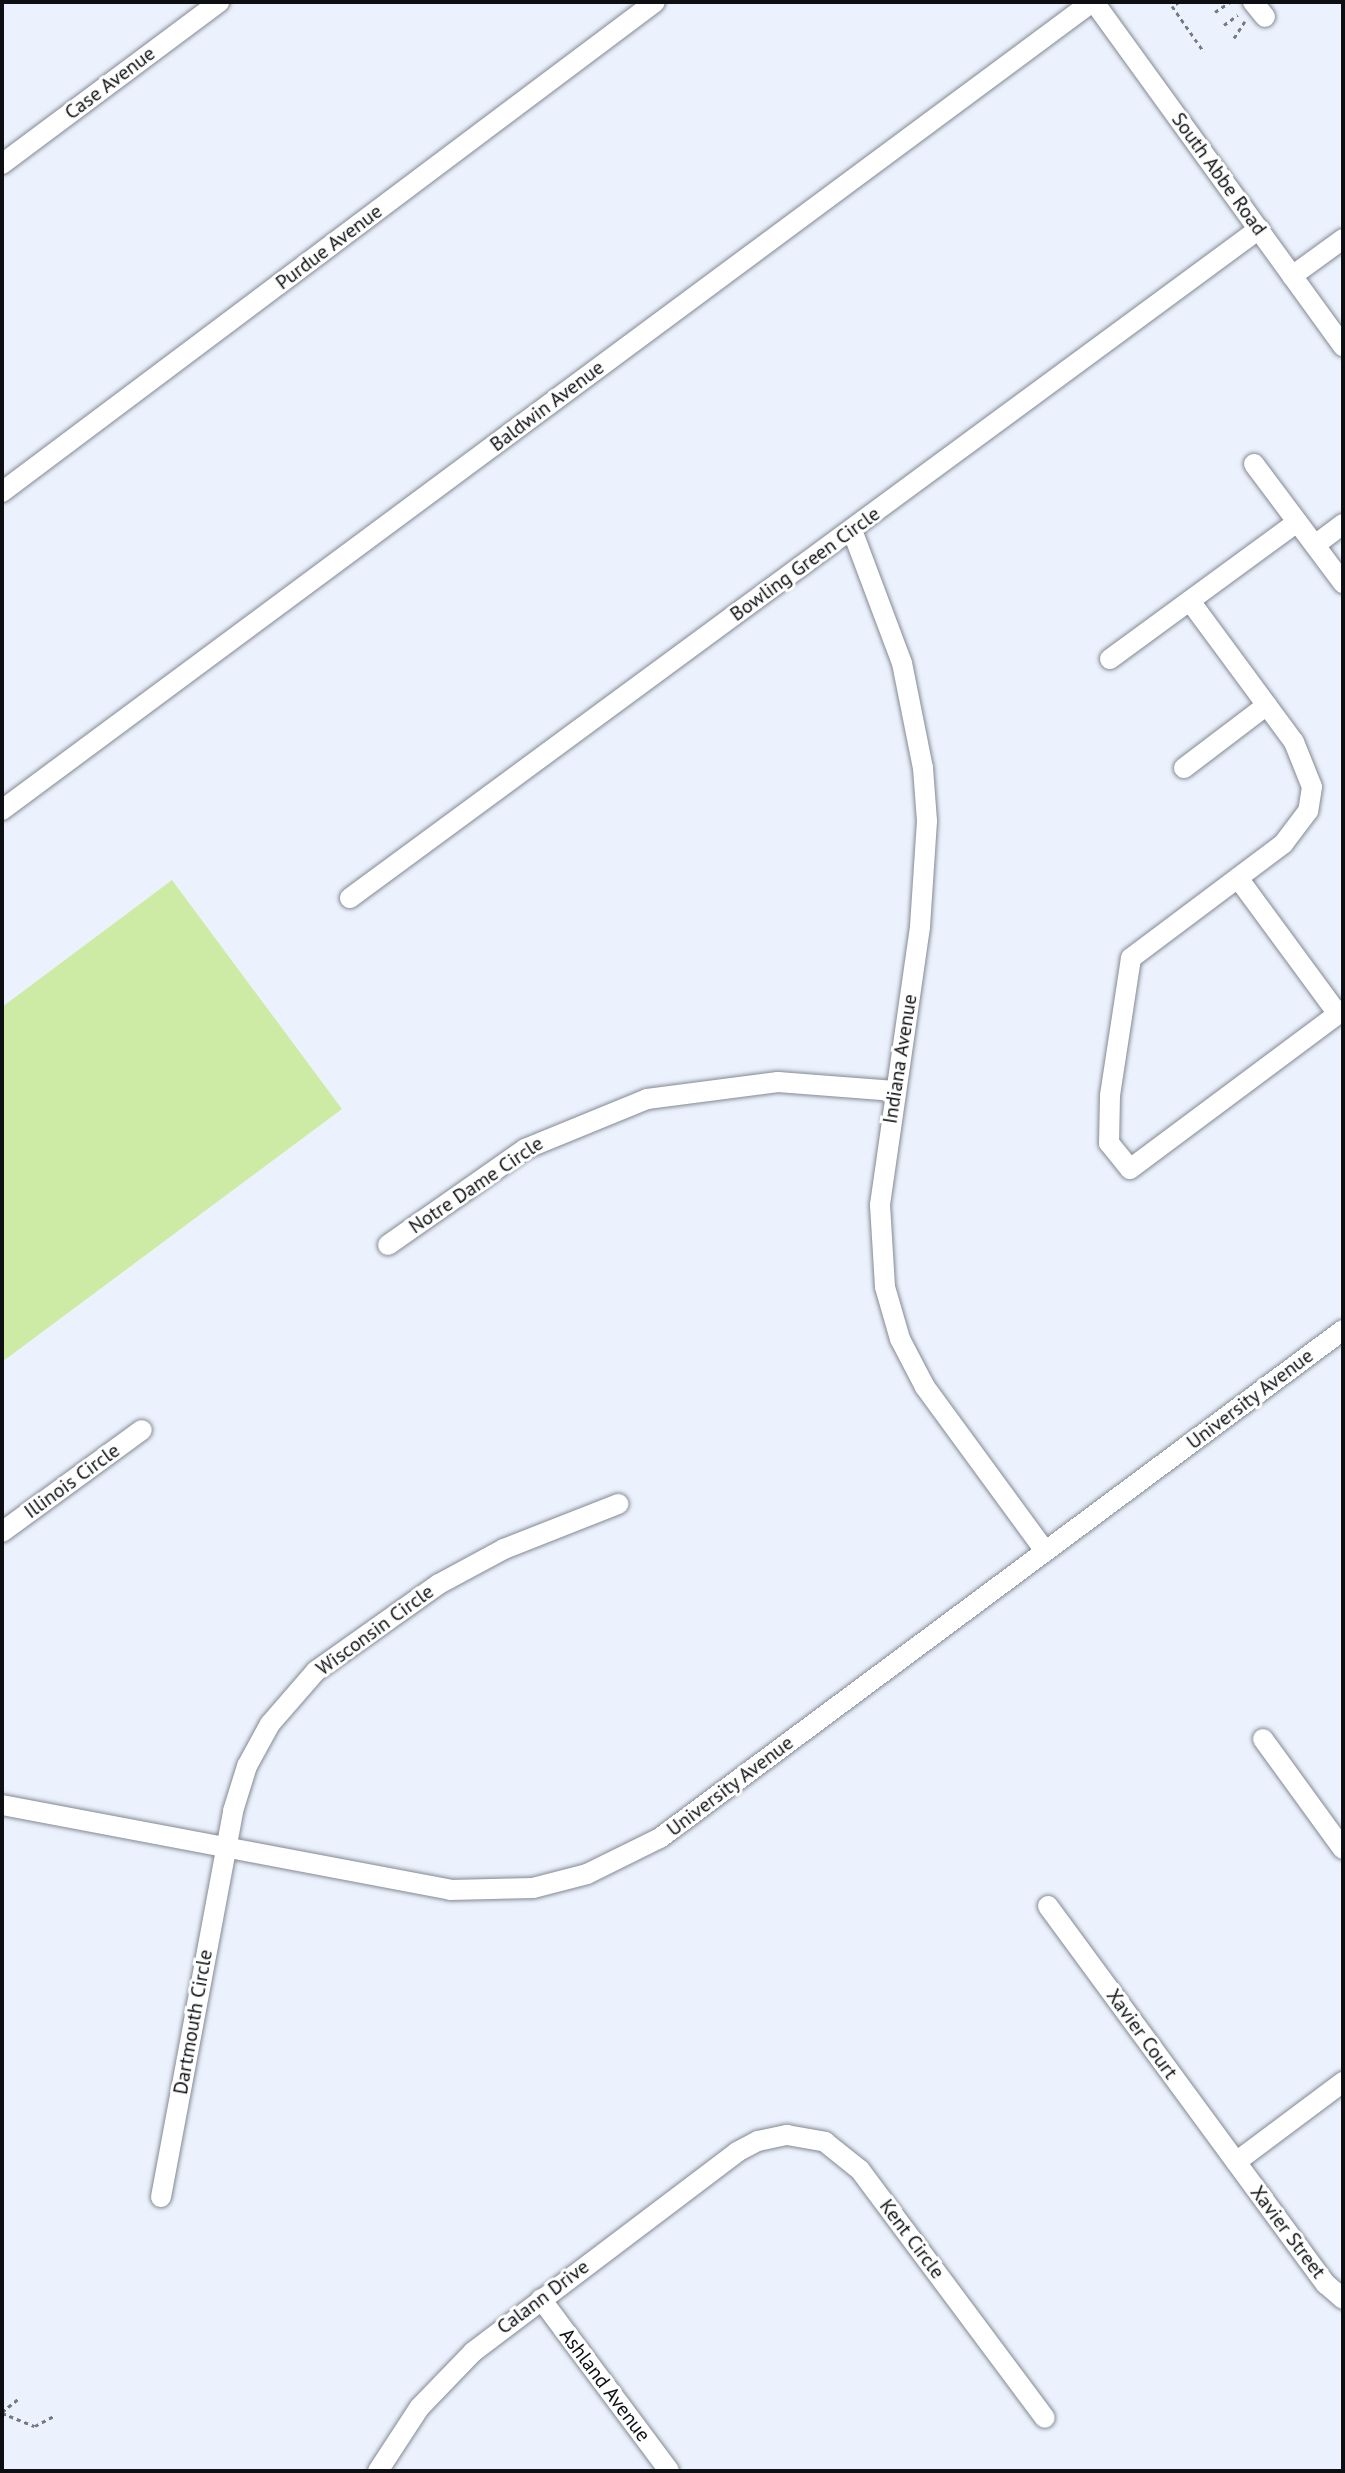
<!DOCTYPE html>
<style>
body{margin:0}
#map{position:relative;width:1345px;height:2473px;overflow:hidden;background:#ecf2fd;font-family:"PT Sans",sans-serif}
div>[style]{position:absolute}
.green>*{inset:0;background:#ceeba6}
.path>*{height:3px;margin-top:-1.5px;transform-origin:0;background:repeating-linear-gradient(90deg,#757980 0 4px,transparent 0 8px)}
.roads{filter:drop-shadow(0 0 2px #838993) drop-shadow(0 0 2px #838993)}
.minor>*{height:20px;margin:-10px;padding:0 10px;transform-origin:10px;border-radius:10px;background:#fff}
span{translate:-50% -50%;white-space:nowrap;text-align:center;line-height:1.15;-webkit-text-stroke:6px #fff;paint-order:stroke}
.street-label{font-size:20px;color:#0d0f12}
.frame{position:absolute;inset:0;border:4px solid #0d0f12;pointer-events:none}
</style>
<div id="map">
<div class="green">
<div style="clip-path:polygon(172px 880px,342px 1109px,2px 1362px,2px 1007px)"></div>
</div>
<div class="path">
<div style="left:1179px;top:2px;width:8px;rotate:150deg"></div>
<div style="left:1172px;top:6px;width:56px;rotate:55.2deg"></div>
<div style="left:1215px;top:12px;width:18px;rotate:-34deg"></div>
<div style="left:1224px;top:25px;width:17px;rotate:-36deg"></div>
<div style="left:1234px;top:38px;width:20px;rotate:-57deg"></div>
<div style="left:2px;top:1981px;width:1px"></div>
<div style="left:2px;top:2412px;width:21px;rotate:-39deg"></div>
<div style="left:2px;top:2413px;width:35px;rotate:22deg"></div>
<div style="left:35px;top:2426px;width:21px;rotate:-28deg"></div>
</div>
<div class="roads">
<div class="minor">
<div style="left:1094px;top:2px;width:425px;rotate:54.1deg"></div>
<div style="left:1253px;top:2px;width:19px;rotate:51deg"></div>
<div style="left:2px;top:164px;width:271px;rotate:-36.7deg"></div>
<div style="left:1292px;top:276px;width:63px;rotate:-36deg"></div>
<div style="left:1254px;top:464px;width:149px;rotate:53.2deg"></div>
<div style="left:2px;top:492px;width:816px;rotate:-36.88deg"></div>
<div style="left:852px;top:530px;width:142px;rotate:69.4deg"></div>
<div style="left:902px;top:663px;width:107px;rotate:78.7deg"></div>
<div style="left:923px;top:768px;width:53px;rotate:85.7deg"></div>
<div style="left:927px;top:821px;width:106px;rotate:93.8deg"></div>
<div style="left:920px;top:927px;width:281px;rotate:98.2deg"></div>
<div style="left:880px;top:1205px;width:82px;rotate:86.5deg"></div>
<div style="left:885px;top:1287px;width:54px;rotate:73.9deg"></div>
<div style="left:900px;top:1339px;width:54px;rotate:62.5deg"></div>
<div style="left:925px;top:1387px;width:203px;rotate:53.8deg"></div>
<div style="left:1315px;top:545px;width:35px;rotate:-37deg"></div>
<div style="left:1190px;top:601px;width:175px;rotate:53.6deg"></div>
<div style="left:1294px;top:742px;width:48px;rotate:68.2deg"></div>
<div style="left:1312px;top:787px;width:24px;rotate:99deg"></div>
<div style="left:1308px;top:811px;width:41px;rotate:127.1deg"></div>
<div style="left:1283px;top:844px;width:190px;rotate:143.1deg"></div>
<div style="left:1131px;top:958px;width:140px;rotate:98.7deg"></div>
<div style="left:1110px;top:1096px;width:47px;rotate:91.2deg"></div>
<div style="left:1109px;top:1143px;width:33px;rotate:51deg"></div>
<div style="left:1130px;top:1169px;width:266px;rotate:-36.7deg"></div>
<div style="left:1110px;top:659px;width:232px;rotate:-36.2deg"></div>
<div style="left:1184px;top:768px;width:104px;rotate:-37.2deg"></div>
<div style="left:2px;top:810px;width:1357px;rotate:-36.55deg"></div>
<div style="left:1238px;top:878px;width:169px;rotate:53.7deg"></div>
<div style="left:350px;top:898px;width:1129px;rotate:-36.35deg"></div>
<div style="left:388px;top:1245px;width:167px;rotate:-35deg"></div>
<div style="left:525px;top:1149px;width:132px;rotate:-22.3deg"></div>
<div style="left:647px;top:1099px;width:132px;rotate:-7.4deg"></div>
<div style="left:778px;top:1082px;width:117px;rotate:4.4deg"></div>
<div style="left:2px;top:1532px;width:173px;rotate:-36.1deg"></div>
<div style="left:1263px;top:1739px;width:136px;rotate:54deg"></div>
<div style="left:2px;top:1805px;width:456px;rotate:10.7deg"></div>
<div style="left:450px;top:1890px;width:83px;rotate:-1.4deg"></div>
<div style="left:533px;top:1888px;width:56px;rotate:-14.5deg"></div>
<div style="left:587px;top:1874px;width:81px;rotate:-26.3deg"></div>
<div style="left:660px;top:1838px;width:851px;rotate:-36.64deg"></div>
<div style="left:1048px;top:1906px;width:469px;rotate:53.7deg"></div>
<div style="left:1326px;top:2284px;width:23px;rotate:41deg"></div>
<div style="left:1236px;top:2162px;width:134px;rotate:-36.8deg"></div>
<div style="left:161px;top:2197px;width:393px;rotate:-79.4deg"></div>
<div style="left:233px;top:1811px;width:47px;rotate:-72.7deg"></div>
<div style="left:247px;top:1766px;width:48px;rotate:-61.3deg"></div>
<div style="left:270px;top:1724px;width:70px;rotate:-49deg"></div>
<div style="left:316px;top:1671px;width:151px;rotate:-35.3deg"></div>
<div style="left:439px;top:1584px;width:74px;rotate:-28.3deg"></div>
<div style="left:504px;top:1549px;width:123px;rotate:-21.5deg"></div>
<div style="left:541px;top:2299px;width:214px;rotate:53.3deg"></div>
<div style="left:378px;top:2471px;width:75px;rotate:-56.9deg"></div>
<div style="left:419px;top:2408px;width:78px;rotate:-46deg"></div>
<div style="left:473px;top:2352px;width:331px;rotate:-37.1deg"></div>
<div style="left:737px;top:2152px;width:24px;rotate:-28deg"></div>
<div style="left:758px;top:2141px;width:30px;rotate:-12deg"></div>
<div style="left:787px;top:2135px;width:39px;rotate:10deg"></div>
<div style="left:825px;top:2142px;width:45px;rotate:38.7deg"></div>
<div style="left:860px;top:2170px;width:309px;rotate:53.3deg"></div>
</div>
</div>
<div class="street-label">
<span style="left:110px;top:83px;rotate:-37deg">Case Avenue</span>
<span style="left:1219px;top:174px;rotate:54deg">South Abbe Road</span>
<span style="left:329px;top:247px;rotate:-37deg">Purdue Avenue</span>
<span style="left:547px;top:406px;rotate:-37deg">Baldwin Avenue</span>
<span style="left:805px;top:564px;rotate:-36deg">Bowling Green Circle</span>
<span style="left:900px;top:1059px;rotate:-81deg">Indiana Avenue</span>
<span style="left:476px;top:1185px;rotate:-34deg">Notre Dame Circle</span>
<span style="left:1250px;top:1399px;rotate:-37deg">University Avenue</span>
<span style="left:72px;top:1481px;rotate:-36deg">Illinois Circle</span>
<span style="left:375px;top:1630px;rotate:-36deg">Wisconsin Circle</span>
<span style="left:730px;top:1786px;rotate:-37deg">University Avenue</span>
<span style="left:193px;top:2022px;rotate:-80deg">Dartmouth Circle</span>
<span style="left:1142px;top:2034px;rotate:54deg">Xavier Court</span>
<span style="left:1288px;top:2232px;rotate:53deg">Xavier Street</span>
<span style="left:912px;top:2239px;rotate:53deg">Kent Circle</span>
<span style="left:543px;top:2297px;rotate:-37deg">Calann Drive</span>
<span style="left:605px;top:2385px;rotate:53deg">Ashland Avenue</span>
</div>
<div class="frame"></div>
</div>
